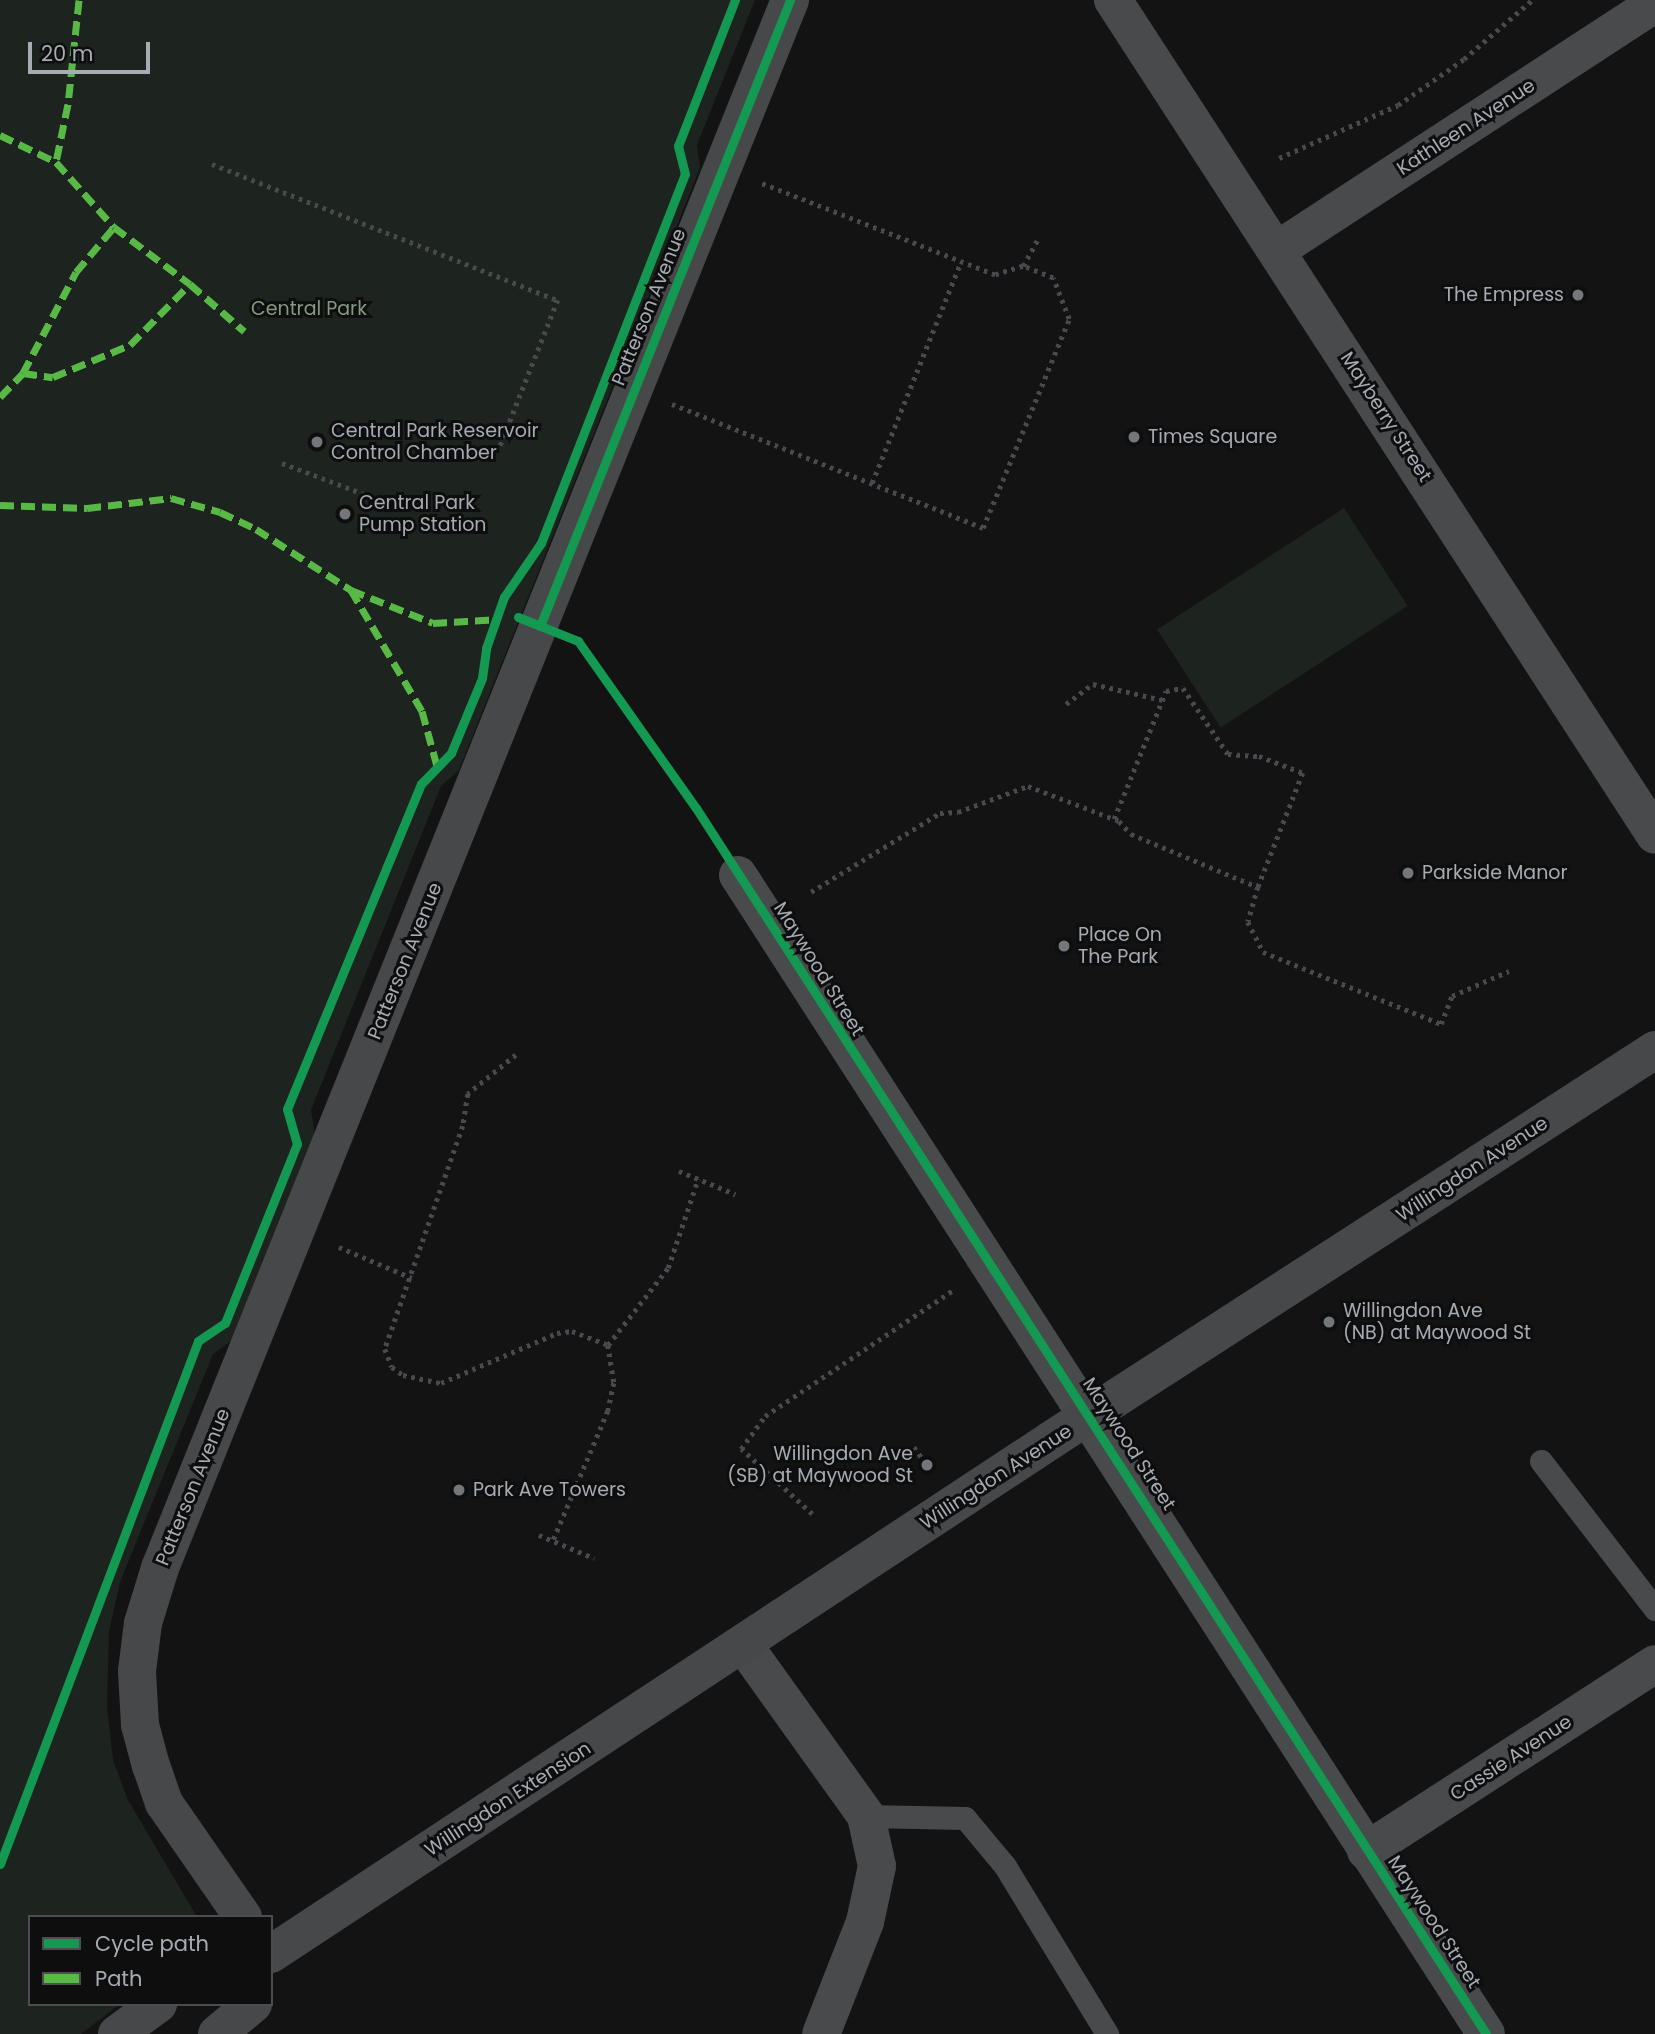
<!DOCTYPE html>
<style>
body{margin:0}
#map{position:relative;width:1655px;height:2034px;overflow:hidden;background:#131314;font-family:Poppins,sans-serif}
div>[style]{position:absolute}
.green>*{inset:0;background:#1d231e;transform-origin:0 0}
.path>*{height:4.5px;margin-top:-2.25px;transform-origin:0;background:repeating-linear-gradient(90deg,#494a4d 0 3.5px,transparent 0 8.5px)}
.lane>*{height:23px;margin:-11.5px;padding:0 11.5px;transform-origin:11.5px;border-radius:11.5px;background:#484a4c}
.street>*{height:38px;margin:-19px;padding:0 19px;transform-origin:19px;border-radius:19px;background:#484a4c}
.secondary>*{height:38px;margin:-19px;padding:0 19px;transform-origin:19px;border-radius:19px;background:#46484a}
.quiet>*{height:7px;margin-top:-3.5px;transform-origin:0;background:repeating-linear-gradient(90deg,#58b947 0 14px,transparent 0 21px)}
.cycleway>*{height:9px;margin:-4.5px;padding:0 4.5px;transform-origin:4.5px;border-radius:4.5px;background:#139951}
.dots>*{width:19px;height:19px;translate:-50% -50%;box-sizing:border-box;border:4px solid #0e0e0f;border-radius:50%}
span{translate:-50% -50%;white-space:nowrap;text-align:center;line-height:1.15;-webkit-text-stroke:6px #0e0e0f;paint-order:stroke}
.street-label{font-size:19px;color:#a6acb3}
.poi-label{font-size:19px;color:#a6acb3}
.right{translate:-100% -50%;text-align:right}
.left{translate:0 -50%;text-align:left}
.park-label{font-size:19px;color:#829b7f}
.legend{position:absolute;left:28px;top:1915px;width:245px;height:91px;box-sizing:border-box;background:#0e0e0f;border:2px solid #4b4d51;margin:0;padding:9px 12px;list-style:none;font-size:21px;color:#a6acb3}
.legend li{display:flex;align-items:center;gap:14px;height:35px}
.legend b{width:35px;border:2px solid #4b4d51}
.scale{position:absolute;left:28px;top:42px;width:122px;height:32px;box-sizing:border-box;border:4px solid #a6acb3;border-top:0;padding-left:9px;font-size:21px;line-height:24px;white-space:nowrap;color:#a6acb3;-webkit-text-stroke:5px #0e0e0f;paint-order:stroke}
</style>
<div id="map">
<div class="green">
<div style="clip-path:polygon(0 0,755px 0,697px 145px,700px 168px,459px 770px,441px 786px,311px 1110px,315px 1135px,231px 1341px,213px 1354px,120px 1582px,109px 1631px,107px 1707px,113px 1760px,128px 1800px,197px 1917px,30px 1917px,30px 2004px,120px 2004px,81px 2034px,0 2034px)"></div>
<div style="left:1344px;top:508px;width:117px;height:223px;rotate:57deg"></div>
</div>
<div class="path">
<div style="left:1279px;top:158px;width:130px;rotate:-24deg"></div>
<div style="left:1398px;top:105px;width:80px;rotate:-34.9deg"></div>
<div style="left:1464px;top:59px;width:90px;rotate:-40.9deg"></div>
<div style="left:212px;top:164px;width:372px;rotate:21.5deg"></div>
<div style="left:558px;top:300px;width:160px;rotate:111.6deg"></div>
<div style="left:1023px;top:266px;width:33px;rotate:-61deg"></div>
<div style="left:672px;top:404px;width:335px;rotate:21.7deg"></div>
<div style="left:983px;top:528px;width:226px;rotate:-67.6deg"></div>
<div style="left:1069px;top:319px;width:44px;rotate:-111.3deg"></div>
<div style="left:1053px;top:278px;width:32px;rotate:-158deg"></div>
<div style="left:1023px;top:266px;width:29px;rotate:162deg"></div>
<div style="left:995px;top:275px;width:252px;rotate:-158.6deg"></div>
<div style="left:282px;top:463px;width:121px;rotate:20.8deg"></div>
<div style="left:872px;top:483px;width:238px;rotate:-68.1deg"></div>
<div style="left:1066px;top:704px;width:34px;rotate:-37deg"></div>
<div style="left:1093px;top:684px;width:72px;rotate:12.9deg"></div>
<div style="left:1114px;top:819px;width:138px;rotate:-67.9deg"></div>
<div style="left:1166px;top:691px;width:17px;rotate:-10deg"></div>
<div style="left:1183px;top:688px;width:80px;rotate:55.7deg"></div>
<div style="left:1228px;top:754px;width:31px;rotate:4deg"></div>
<div style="left:1259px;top:756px;width:47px;rotate:21.1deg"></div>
<div style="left:1303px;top:773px;width:123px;rotate:111.5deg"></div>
<div style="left:811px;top:892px;width:151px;rotate:-31.5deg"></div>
<div style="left:940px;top:813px;width:18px;rotate:-3deg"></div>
<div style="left:958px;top:812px;width:75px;rotate:-20.4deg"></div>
<div style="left:1028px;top:786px;width:97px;rotate:21deg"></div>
<div style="left:1119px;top:821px;width:18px;rotate:47deg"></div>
<div style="left:1131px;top:834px;width:138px;rotate:22.7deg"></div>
<div style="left:1258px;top:887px;width:36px;rotate:106deg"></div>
<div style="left:1248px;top:922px;width:34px;rotate:63deg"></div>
<div style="left:1263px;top:952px;width:192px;rotate:22deg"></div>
<div style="left:1441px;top:1024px;width:30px;rotate:-69deg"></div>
<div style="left:1452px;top:996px;width:62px;rotate:-23.7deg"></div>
<div style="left:516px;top:1055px;width:62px;rotate:140.9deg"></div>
<div style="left:468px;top:1094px;width:32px;rotate:99deg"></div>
<div style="left:463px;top:1126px;width:236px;rotate:109.3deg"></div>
<div style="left:385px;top:1349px;width:19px;rotate:69deg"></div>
<div style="left:392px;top:1367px;width:14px;rotate:36deg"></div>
<div style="left:403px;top:1375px;width:39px;rotate:12deg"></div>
<div style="left:441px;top:1383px;width:126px;rotate:-23.3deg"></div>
<div style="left:557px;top:1333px;width:15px;rotate:-8deg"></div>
<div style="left:572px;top:1331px;width:39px;rotate:21deg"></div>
<div style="left:608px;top:1345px;width:38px;rotate:81deg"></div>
<div style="left:614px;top:1383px;width:29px;rotate:102deg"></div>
<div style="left:608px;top:1411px;width:141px;rotate:112.9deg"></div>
<div style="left:679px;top:1171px;width:61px;rotate:22.3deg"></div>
<div style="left:339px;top:1247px;width:79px;rotate:23deg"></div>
<div style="left:608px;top:1345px;width:98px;rotate:-52.1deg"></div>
<div style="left:668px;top:1268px;width:94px;rotate:-71.4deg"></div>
<div style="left:914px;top:1447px;width:22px;rotate:54deg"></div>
<div style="left:812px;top:1514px;width:96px;rotate:-137.5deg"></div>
<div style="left:741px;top:1449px;width:41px;rotate:-54deg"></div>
<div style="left:765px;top:1416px;width:229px;rotate:-33.8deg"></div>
<div style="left:539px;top:1535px;width:60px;rotate:22.7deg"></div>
</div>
<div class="lane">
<div style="left:1541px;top:1461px;width:187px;rotate:52.4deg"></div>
<div style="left:866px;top:1816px;width:99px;rotate:1.2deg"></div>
<div style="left:965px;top:1818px;width:62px;rotate:50.2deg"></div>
<div style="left:1005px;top:1866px;width:197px;rotate:58.7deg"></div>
</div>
<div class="street">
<div style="left:1113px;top:0;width:995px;rotate:57.01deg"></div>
<div style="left:1277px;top:250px;width:451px;rotate:-33.1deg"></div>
<div style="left:738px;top:875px;width:1379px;rotate:57.16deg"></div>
<div style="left:743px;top:1644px;width:211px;rotate:54.4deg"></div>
<div style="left:866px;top:1816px;width:51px;rotate:77.6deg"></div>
<div style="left:877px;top:1866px;width:57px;rotate:102.1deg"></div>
<div style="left:865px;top:1922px;width:120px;rotate:111.4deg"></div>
<div style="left:1366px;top:1851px;width:344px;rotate:-32.9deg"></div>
</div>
<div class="secondary">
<div style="left:243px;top:1917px;width:139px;rotate:-124.7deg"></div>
<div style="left:164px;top:1803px;width:39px;rotate:-109deg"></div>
<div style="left:151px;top:1766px;width:42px;rotate:-105deg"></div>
<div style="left:140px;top:1725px;width:54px;rotate:-93.2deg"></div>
<div style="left:137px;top:1671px;width:48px;rotate:-82.9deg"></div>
<div style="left:143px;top:1623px;width:58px;rotate:-72.8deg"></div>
<div style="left:160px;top:1568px;width:1690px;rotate:-68.11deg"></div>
<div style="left:271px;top:1954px;width:934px;rotate:-33.38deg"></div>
<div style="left:1051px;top:1440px;width:719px;rotate:-32.85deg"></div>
<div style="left:117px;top:2034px;width:51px;rotate:-36.2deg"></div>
<div style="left:217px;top:2034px;width:47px;rotate:-39.8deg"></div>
</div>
<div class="quiet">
<div style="left:79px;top:0;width:105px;rotate:96deg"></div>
<div style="left:68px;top:104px;width:59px;rotate:101.7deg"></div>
<div style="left:56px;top:162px;width:87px;rotate:48.3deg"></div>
<div style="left:114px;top:227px;width:95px;rotate:36.9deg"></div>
<div style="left:190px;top:284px;width:72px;rotate:41deg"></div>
<div style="left:0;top:135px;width:62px;rotate:25.7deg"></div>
<div style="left:23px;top:373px;width:30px;rotate:8deg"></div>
<div style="left:53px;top:377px;width:83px;rotate:-22.6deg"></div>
<div style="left:130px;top:345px;width:86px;rotate:-45.5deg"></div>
<div style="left:0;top:397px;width:33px;rotate:-46deg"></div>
<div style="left:23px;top:373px;width:114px;rotate:-62.3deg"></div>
<div style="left:76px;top:272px;width:59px;rotate:-49.8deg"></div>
<div style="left:0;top:505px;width:87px;rotate:2deg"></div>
<div style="left:87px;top:508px;width:85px;rotate:-6.8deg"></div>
<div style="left:171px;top:498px;width:51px;rotate:15.9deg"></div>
<div style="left:220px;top:512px;width:40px;rotate:25deg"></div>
<div style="left:256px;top:529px;width:113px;rotate:32.7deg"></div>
<div style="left:351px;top:590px;width:88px;rotate:21.9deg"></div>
<div style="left:433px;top:623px;width:67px;rotate:-3.4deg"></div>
<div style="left:351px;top:590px;width:140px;rotate:59.6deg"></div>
<div style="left:422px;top:711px;width:57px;rotate:74.7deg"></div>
</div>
<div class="cycleway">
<div style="left:518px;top:617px;width:65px;rotate:21.8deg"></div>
<div style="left:578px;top:641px;width:204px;rotate:54.8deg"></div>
<div style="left:696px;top:808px;width:1458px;rotate:57.2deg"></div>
<div style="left:540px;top:626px;width:674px;rotate:-68.23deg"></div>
<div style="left:0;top:1864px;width:559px;rotate:-69.26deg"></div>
<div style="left:198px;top:1341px;width:32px;rotate:-34deg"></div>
<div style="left:225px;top:1323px;width:193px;rotate:-68.1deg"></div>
<div style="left:297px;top:1144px;width:36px;rotate:-106deg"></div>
<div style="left:287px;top:1109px;width:352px;rotate:-67.6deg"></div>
<div style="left:421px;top:784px;width:43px;rotate:-45.9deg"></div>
<div style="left:451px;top:753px;width:81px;rotate:-67.5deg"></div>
<div style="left:482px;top:678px;width:30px;rotate:-82deg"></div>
<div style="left:486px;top:648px;width:54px;rotate:-70.6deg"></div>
<div style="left:504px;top:597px;width:65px;rotate:-55.6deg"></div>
<div style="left:541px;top:543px;width:396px;rotate:-68.7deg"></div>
<div style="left:685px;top:174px;width:29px;rotate:-104deg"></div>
<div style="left:678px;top:146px;width:157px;rotate:-68.7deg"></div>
</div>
<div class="dots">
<div style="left:1578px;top:295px;background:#73767b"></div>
<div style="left:1134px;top:437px;background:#73767b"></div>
<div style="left:317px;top:442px;background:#73767b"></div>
<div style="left:345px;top:514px;background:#73767b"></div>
<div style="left:1408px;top:873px;background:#73767b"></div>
<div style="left:1064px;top:946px;background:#73767b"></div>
<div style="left:1329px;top:1322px;background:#73767b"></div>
<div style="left:927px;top:1465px;background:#73767b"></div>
<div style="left:459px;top:1490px;background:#73767b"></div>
</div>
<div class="street-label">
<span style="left:1466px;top:127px;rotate:-33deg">Kathleen Avenue</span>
<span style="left:649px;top:307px;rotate:-68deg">Patterson Avenue</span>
<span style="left:1386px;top:417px;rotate:57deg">Mayberry Street</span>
<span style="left:405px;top:961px;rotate:-68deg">Patterson Avenue</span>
<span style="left:819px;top:969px;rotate:58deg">Maywood Street</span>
<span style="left:1472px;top:1169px;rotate:-33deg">Willingdon Avenue</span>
<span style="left:1129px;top:1444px;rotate:57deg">Maywood Street</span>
<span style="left:996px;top:1477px;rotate:-33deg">Willingdon Avenue</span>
<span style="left:193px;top:1487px;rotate:-68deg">Patterson Avenue</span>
<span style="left:1511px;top:1758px;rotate:-33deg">Cassie Avenue</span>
<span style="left:508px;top:1799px;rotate:-33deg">Willingdon Extension</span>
<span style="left:1434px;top:1922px;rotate:57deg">Maywood Street</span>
</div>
<div class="poi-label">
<span class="right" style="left:1564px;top:295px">The Empress</span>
<span class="left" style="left:331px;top:442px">Central Park Reservoir<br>Control Chamber</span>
<span class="left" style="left:1148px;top:437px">Times Square</span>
<span class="left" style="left:359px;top:514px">Central Park<br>Pump Station</span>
<span class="left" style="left:1422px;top:873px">Parkside Manor</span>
<span class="left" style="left:1078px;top:946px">Place On<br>The Park</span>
<span class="left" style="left:1343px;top:1322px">Willingdon Ave<br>(NB) at Maywood St</span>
<span class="right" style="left:913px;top:1465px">Willingdon Ave<br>(SB) at Maywood St</span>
<span class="left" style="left:473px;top:1490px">Park Ave Towers</span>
</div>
<div class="park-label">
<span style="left:309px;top:309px">Central Park</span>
</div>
<ul class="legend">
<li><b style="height:9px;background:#139951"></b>Cycle path</li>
<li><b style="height:9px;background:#58b947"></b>Path</li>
</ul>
<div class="scale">20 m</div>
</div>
